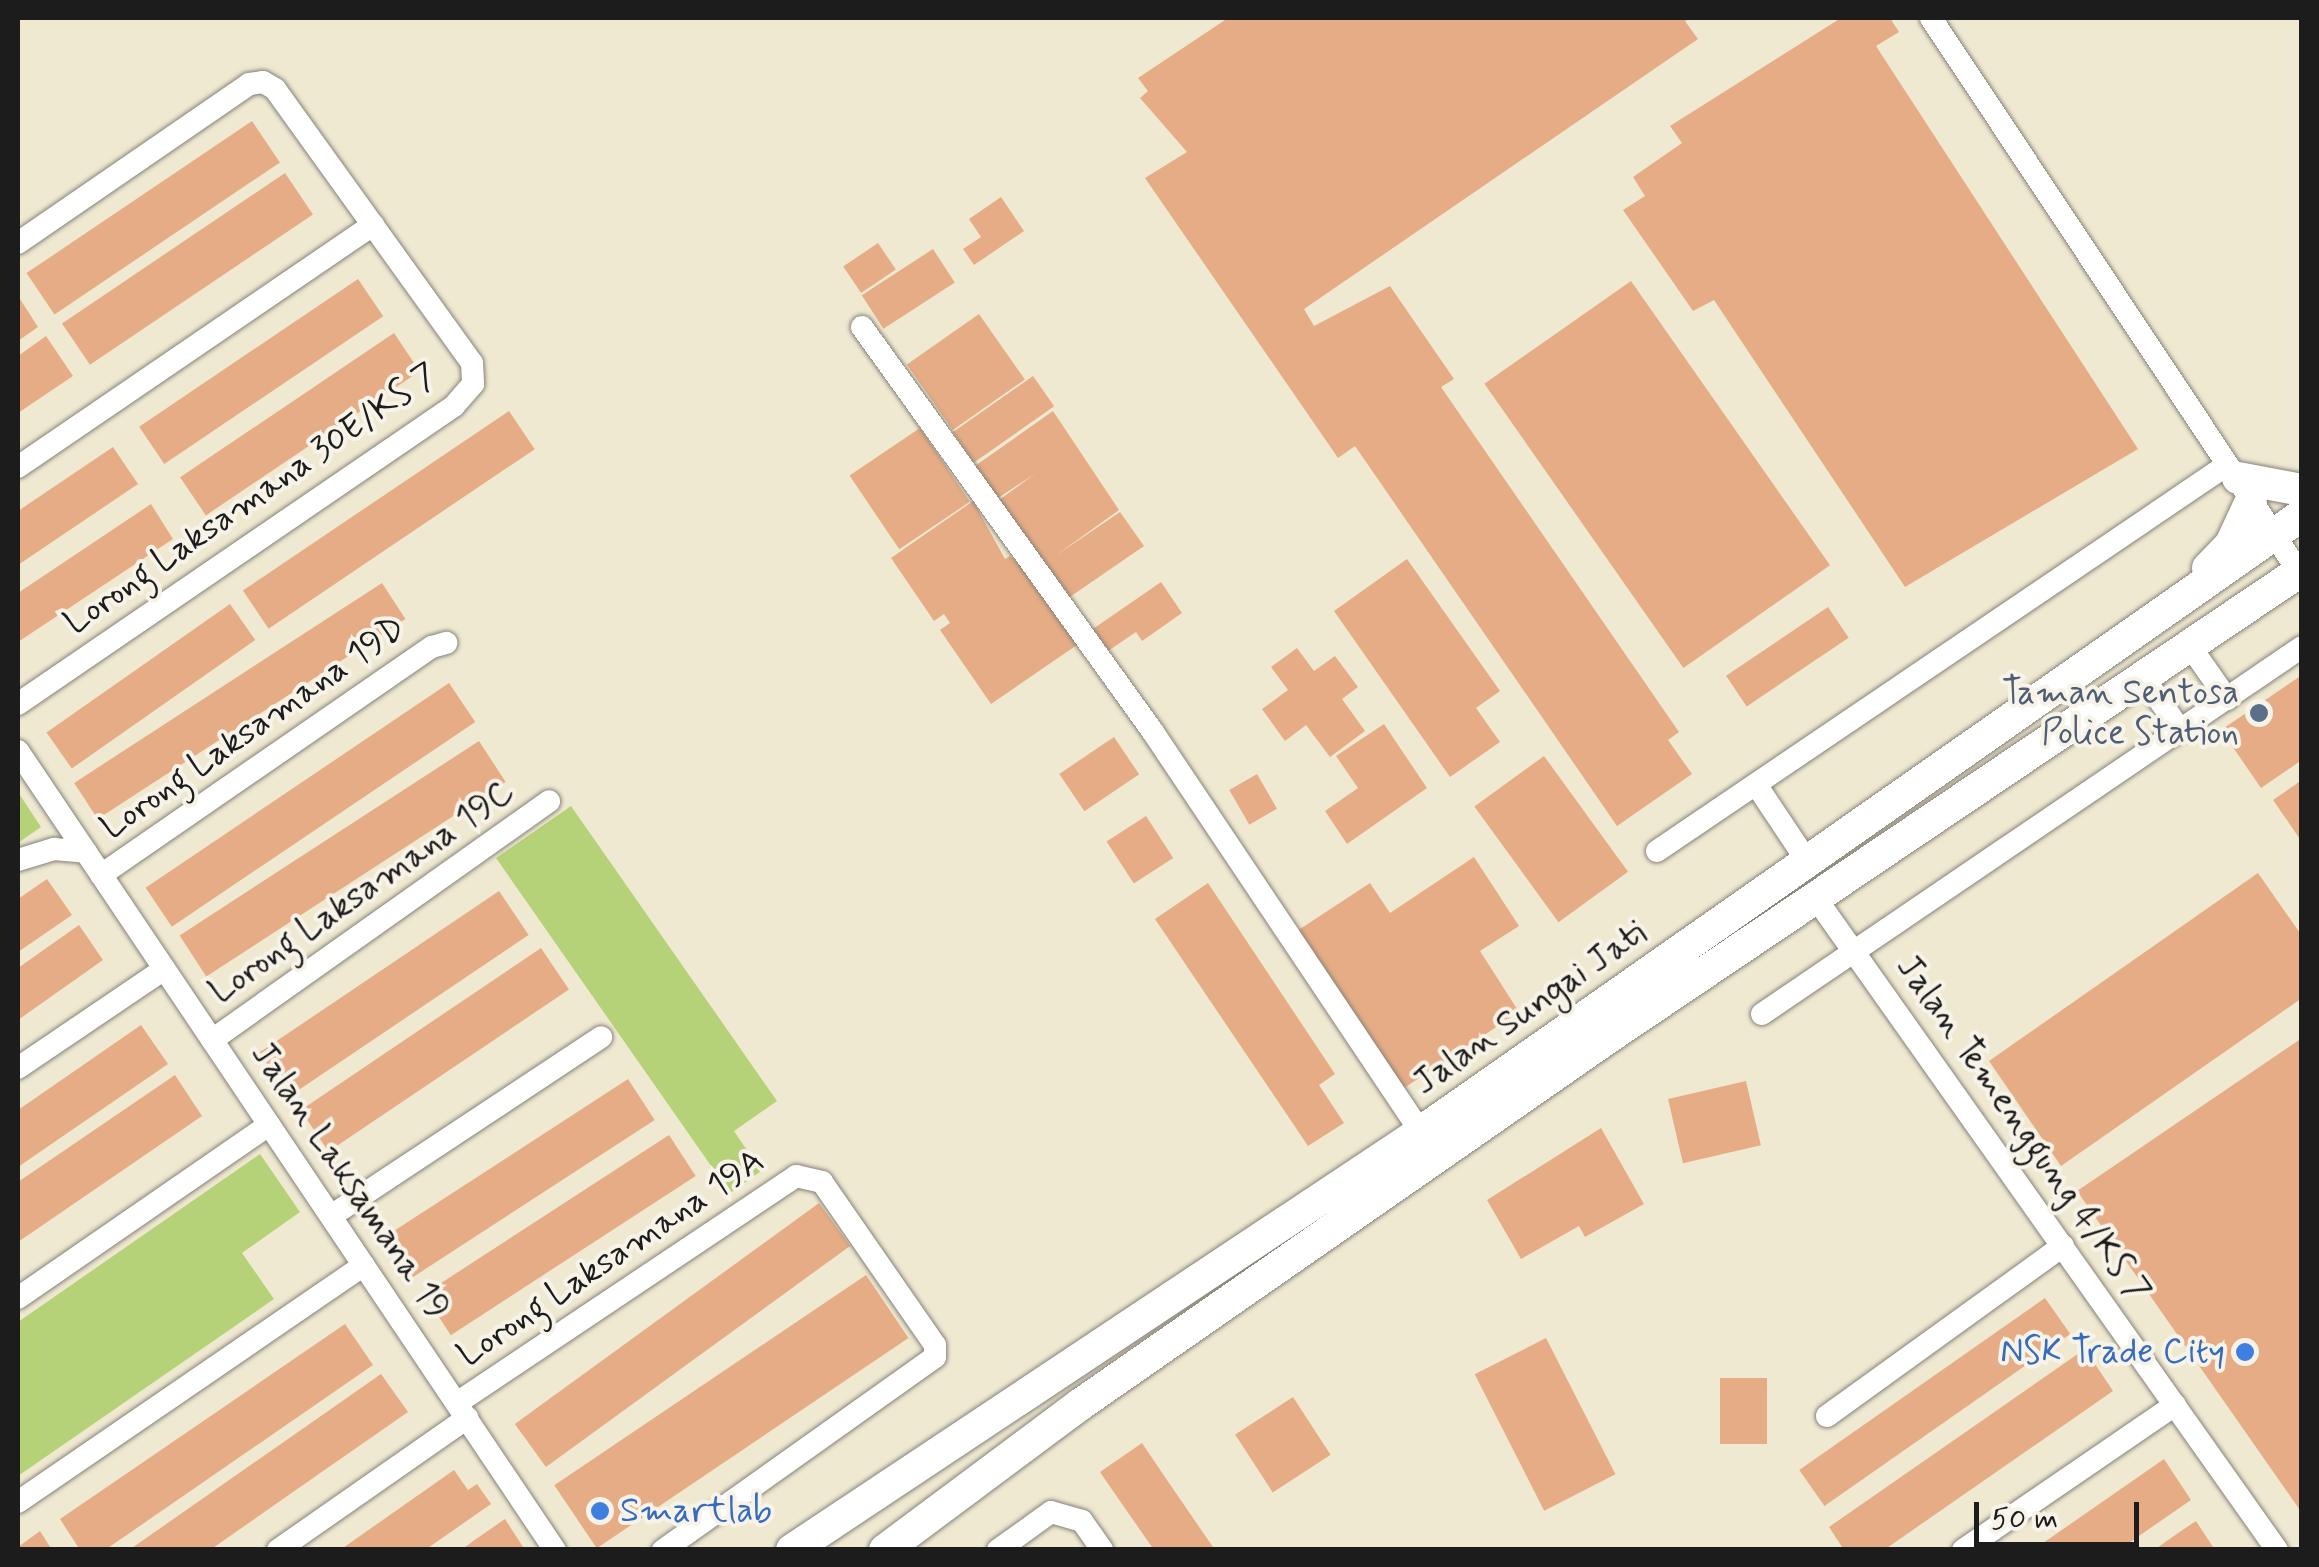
<!DOCTYPE html>
<style>
body{margin:0}
#map{position:relative;width:2319px;height:1567px;overflow:hidden;background:#f0e9d2;font-family:Mynerve,sans-serif}
div>[style]{position:absolute}
.green>*{inset:0;background:#b5d278}
.building>*{inset:0;background:#e6ac86;transform-origin:0 0}
.roads{filter:drop-shadow(0 0 2px #868277) drop-shadow(0 0 2px #868277)}
.street>*{height:22px;margin:-11px;padding:0 11px;transform-origin:11px;border-radius:11px;background:#fff}
.secondary>*{height:32px;margin:-16px;padding:0 16px;transform-origin:16px;border-radius:16px;background:#fff}
.dots>*{width:28px;height:28px;translate:-50% -50%;box-sizing:border-box;border:5px solid #f7f3e8;border-radius:50%}
span{translate:-50% -50%;white-space:nowrap;text-align:center;line-height:1.15;-webkit-text-stroke:8px #f7f3e8;paint-order:stroke}
.street-label{font-size:35px;color:#1c1c1c}
.service-label{font-size:35px;color:#4e5e75}
.right{translate:-100% -50%;text-align:right}
.shop-label{font-size:35px;color:#366cbe}
.left{translate:0 -50%;text-align:left}
.frame{position:absolute;inset:0;border:20px solid #1c1c1c;pointer-events:none}
.scale{position:absolute;left:1974px;top:1502px;width:165px;height:45px;box-sizing:border-box;border:5px solid #1c1c1c;border-top:0;padding-left:12px;font-size:30px;line-height:35px;white-space:nowrap;color:#1c1c1c;-webkit-text-stroke:8px #f7f3e8;paint-order:stroke}
</style>
<div id="map">
<div class="green">
<div style="clip-path:polygon(18px 792px,41px 827px,18px 843px)"></div>
<div style="clip-path:polygon(571px 806px,777px 1101px,734px 1131px,761px 1171px,730px 1193px,496px 858px)"></div>
<div style="clip-path:polygon(260px 1154px,300px 1212px,242px 1253px,274px 1299px,18px 1476px,18px 1322px)"></div>
</div>
<div class="building">
<div style="clip-path:polygon(1228px 18px,1691px 18px,1685px 21px,1698px 39px,1304px 309px,1314px 326px,1390px 286px,1454px 379px,1441px 387px,1679px 732px,1668px 740px,1692px 774px,1617px 826px,1355px 446px,1338px 458px,1145px 178px,1187px 152px,1140px 98px,1148px 91px,1138px 78px)"></div>
<div style="clip-path:polygon(1841px 18px,1890px 18px,1899px 32px,1876px 46px,2138px 449px,1905px 587px,1714px 300px,1693px 311px,1623px 210px,1645px 196px,1633px 177px,1682px 143px,1670px 126px)"></div>
<div style="left:252px;top:121px;width:50px;height:272px;rotate:56deg"></div>
<div style="left:285px;top:173px;width:50px;height:269px;rotate:56deg"></div>
<div style="clip-path:polygon(1001px 197px,1024px 231px,974px 265px,963px 249px,981px 237px,969px 219px)"></div>
<div style="left:878px;top:243px;width:32px;height:42px;rotate:56deg"></div>
<div style="left:933px;top:249px;width:40px;height:85px;rotate:57deg"></div>
<div style="left:358px;top:279px;width:45px;height:264px;rotate:56deg"></div>
<div style="left:1631px;top:281px;width:347px;height:179px;rotate:55deg"></div>
<div style="clip-path:polygon(18px 296px,38px 327px,18px 341px)"></div>
<div style="left:979px;top:314px;width:80px;height:88px;rotate:55deg"></div>
<div style="left:394px;top:333px;width:46px;height:258px;rotate:56deg"></div>
<div style="clip-path:polygon(46px 336px,73px 376px,18px 413px,18px 356px)"></div>
<div style="left:1033px;top:376px;width:37px;height:98px;rotate:55deg"></div>
<div style="left:509px;top:411px;width:46px;height:321px;rotate:56deg"></div>
<div style="clip-path:polygon(1053px 411px,1119px 510px,1055px 556px,1120px 512px,1144px 546px,1064px 601px,995px 503px,1036px 473px,998px 498px,975px 466px)"></div>
<div style="left:920px;top:428px;width:89px;height:85px;rotate:56deg"></div>
<div style="clip-path:polygon(113px 447px,138px 484px,18px 565px,18px 511px)"></div>
<div style="clip-path:polygon(973px 501px,1005px 559px,1010px 556px,1027px 571px,1077px 645px,991px 704px,940px 630px,950px 623px,944px 614px,934px 621px,891px 558px)"></div>
<div style="clip-path:polygon(151px 504px,173px 539px,18px 642px,18px 593px)"></div>
<div style="clip-path:polygon(1407px 559px,1500px 691px,1476px 708px,1500px 742px,1450px 777px,1334px 611px)"></div>
<div style="clip-path:polygon(1161px 582px,1182px 613px,1142px 641px,1136px 632px,1105px 653px,1090px 631px)"></div>
<div style="left:382px;top:583px;width:43px;height:367px;rotate:57deg"></div>
<div style="left:230px;top:604px;width:44px;height:224px;rotate:55deg"></div>
<div style="left:1828px;top:607px;width:37px;height:123px;rotate:56deg"></div>
<div style="clip-path:polygon(1297px 648px,1314px 671px,1335px 656px,1358px 687px,1342px 699px,1365px 731px,1330px 757px,1306px 725px,1285px 741px,1262px 709px,1288px 690px,1271px 667px)"></div>
<div style="clip-path:polygon(2302px 675px,2302px 760px,2261px 788px,2221px 730px)"></div>
<div style="left:449px;top:683px;width:47px;height:366px;rotate:56deg"></div>
<div style="clip-path:polygon(1384px 724px,1427px 788px,1347px 844px,1325px 811px,1358px 788px,1336px 756px)"></div>
<div style="left:1114px;top:737px;width:45px;height:66px;rotate:56deg"></div>
<div style="left:479px;top:741px;width:49px;height:357px;rotate:57deg"></div>
<div style="left:1544px;top:756px;width:143px;height:86px;rotate:54deg"></div>
<div style="left:1257px;top:774px;width:40px;height:32px;rotate:60deg"></div>
<div style="clip-path:polygon(2302px 780px,2302px 842px,2273px 800px)"></div>
<div style="left:1146px;top:816px;width:50px;height:47px;rotate:57deg"></div>
<div style="clip-path:polygon(1474px 857px,1519px 926px,1480px 951px,1519px 1012px,1401px 1090px,1297px 931px,1370px 883px,1390px 913px)"></div>
<div style="clip-path:polygon(2258px 873px,2302px 936px,2302px 998px,2061px 1166px,1989px 1061px)"></div>
<div style="clip-path:polygon(47px 879px,72px 915px,18px 952px,18px 899px)"></div>
<div style="clip-path:polygon(1208px 883px,1335px 1074px,1319px 1085px,1344px 1123px,1308px 1146px,1155px 919px)"></div>
<div style="left:499px;top:891px;width:53px;height:289px;rotate:56deg"></div>
<div style="clip-path:polygon(79px 925px,103px 960px,18px 1020px,18px 968px)"></div>
<div style="left:541px;top:948px;width:50px;height:290px;rotate:56deg"></div>
<div style="clip-path:polygon(141px 1025px,168px 1064px,18px 1167px,18px 1110px)"></div>
<div style="clip-path:polygon(2302px 1038px,2302px 1513px,2077px 1191px)"></div>
<div style="clip-path:polygon(175px 1075px,202px 1116px,18px 1242px,18px 1182px)"></div>
<div style="left:628px;top:1079px;width:49px;height:288px;rotate:57deg"></div>
<div style="left:1746px;top:1081px;width:66px;height:80px;rotate:77deg"></div>
<div style="clip-path:polygon(1601px 1128px,1644px 1204px,1585px 1237px,1579px 1226px,1521px 1259px,1487px 1200px)"></div>
<div style="left:669px;top:1135px;width:49px;height:292px;rotate:57deg"></div>
<div style="left:819px;top:1203px;width:53px;height:376px;rotate:54deg"></div>
<div style="left:866px;top:1275px;width:76px;height:376px;rotate:56deg"></div>
<div style="left:2045px;top:1298px;width:44px;height:300px;rotate:55deg"></div>
<div style="clip-path:polygon(345px 1324px,373px 1365px,105px 1550px,80px 1550px,60px 1519px)"></div>
<div style="left:1546px;top:1338px;width:153px;height:80px;rotate:63deg"></div>
<div style="clip-path:polygon(2085px 1349px,2113px 1391px,1884px 1550px,1844px 1550px,1829px 1527px)"></div>
<div style="clip-path:polygon(381px 1374px,408px 1412px,326px 1469px,210px 1550px,129px 1550px)"></div>
<div style="left:1720px;top:1378px;width:47px;height:66px"></div>
<div style="left:1293px;top:1397px;width:69px;height:69px;rotate:57deg"></div>
<div style="clip-path:polygon(1142px 1443px,1167px 1480px,1215px 1550px,1154px 1550px,1113px 1491px,1100px 1472px)"></div>
<div style="clip-path:polygon(2164px 1459px,2191px 1500px,2149px 1529px,2119px 1550px,2033px 1550px)"></div>
<div style="clip-path:polygon(454px 1470px,468px 1490px,477px 1484px,491px 1504px,425px 1550px,340px 1550px)"></div>
<div style="clip-path:polygon(505px 1519px,525px 1550px,461px 1550px,476px 1539px)"></div>
<div style="clip-path:polygon(2196px 1521px,2215px 1550px,2154px 1550px,2181px 1531px)"></div>
<div style="clip-path:polygon(40px 1531px,52px 1550px,18px 1550px,18px 1547px)"></div>
</div>
<div class="roads">
<div class="street">
<div style="left:1931px;top:18px;width:665px;rotate:56.41deg"></div>
<div style="left:18px;top:243px;width:280px;rotate:-34.5deg"></div>
<div style="left:249px;top:84px;width:14px;rotate:-8deg"></div>
<div style="left:263px;top:82px;width:14px;rotate:30deg"></div>
<div style="left:275px;top:89px;width:337px;rotate:54.3deg"></div>
<div style="left:472px;top:363px;width:21px;rotate:87deg"></div>
<div style="left:473px;top:384px;width:29px;rotate:131deg"></div>
<div style="left:454px;top:406px;width:528px;rotate:145.65deg"></div>
<div style="left:862px;top:327px;width:499px;rotate:54.3deg"></div>
<div style="left:1153px;top:732px;width:481px;rotate:56.2deg"></div>
<div style="left:18px;top:467px;width:430px;rotate:-34.3deg"></div>
<div style="left:2190px;top:646px;width:65px;rotate:55.1deg"></div>
<div style="left:2143px;top:677px;width:66px;rotate:54.9deg"></div>
<div style="left:18px;top:751px;width:963px;rotate:56.1deg"></div>
<div style="left:1757px;top:786px;width:94px;rotate:56.3deg"></div>
<div style="left:1657px;top:851px;width:688px;rotate:-34.11deg"></div>
<div style="left:18px;top:860px;width:38px;rotate:-17deg"></div>
<div style="left:54px;top:849px;width:32px;rotate:5deg"></div>
<div style="left:101px;top:875px;width:402px;rotate:-34.6deg"></div>
<div style="left:432px;top:647px;width:15px;rotate:-16deg"></div>
<div style="left:1815px;top:897px;width:800px;rotate:54.72deg"></div>
<div style="left:1762px;top:1014px;width:653px;rotate:-34.2deg"></div>
<div style="left:212px;top:1040px;width:413px;rotate:-35.3deg"></div>
<div style="left:18px;top:1068px;width:176px;rotate:-34.1deg"></div>
<div style="left:331px;top:1216px;width:324px;rotate:-33.5deg"></div>
<div style="left:18px;top:1298px;width:305px;rotate:-34.6deg"></div>
<div style="left:457px;top:1403px;width:408px;rotate:-33.8deg"></div>
<div style="left:796px;top:1176px;width:27px;rotate:13deg"></div>
<div style="left:822px;top:1182px;width:198px;rotate:55.3deg"></div>
<div style="left:935px;top:1345px;width:12px;rotate:90deg"></div>
<div style="left:935px;top:1357px;width:334px;rotate:144.6deg"></div>
<div style="left:1827px;top:1416px;width:291px;rotate:-35.8deg"></div>
<div style="left:18px;top:1502px;width:419px;rotate:-34.4deg"></div>
<div style="left:278px;top:1550px;width:231px;rotate:-34.9deg"></div>
<div style="left:998px;top:1550px;width:65px;rotate:-35.6deg"></div>
<div style="left:1051px;top:1512px;width:32px;rotate:16deg"></div>
<div style="left:1082px;top:1521px;width:35px;rotate:55deg"></div>
<div style="left:1963px;top:1550px;width:257px;rotate:-34.4deg"></div>
</div>
<div class="secondary">
<div style="left:2238px;top:478px;width:65px;rotate:10.6deg"></div>
<div style="left:2208px;top:568px;width:33px;rotate:-46deg"></div>
<div style="left:2231px;top:544px;width:47px;rotate:-65.1deg"></div>
<div style="left:792px;top:1550px;width:755px;rotate:-33.61deg"></div>
<div style="left:1421px;top:1132px;width:1076px;rotate:-35.01deg"></div>
<div style="left:885px;top:1550px;width:244px;rotate:-36.7deg"></div>
<div style="left:1081px;top:1404px;width:643px;rotate:-34.8deg"></div>
<div style="left:1609px;top:1037px;width:836px;rotate:-33.98deg"></div>
</div>
</div>
<div class="dots">
<div style="left:2259px;top:713px;background:#5c6f8a"></div>
<div style="left:2245px;top:1352px;background:#3f7fe0"></div>
<div style="left:600px;top:1511px;background:#3f7fe0"></div>
</div>
<div class="street-label">
<span style="left:251px;top:499px;rotate:-35deg">Lorong Laksamana 30E/KS 7</span>
<span style="left:253px;top:728px;rotate:-35deg">Lorong Laksamana 19D</span>
<span style="left:362px;top:892px;rotate:-35deg">Lorong Laksamana 19C</span>
<span style="left:1530px;top:1008px;rotate:-35deg">Jalan Sungai Jati</span>
<span style="left:2023px;top:1129px;rotate:55deg">Jalan Temenggung 4/KS 7</span>
<span style="left:350px;top:1181px;rotate:56deg">Jalan Laksamana 19</span>
<span style="left:611px;top:1258px;rotate:-34deg">Lorong Laksamana 19A</span>
</div>
<div class="service-label">
<span class="right" style="left:2239px;top:713px">Taman Sentosa<br>Police Station</span>
</div>
<div class="shop-label">
<span class="right" style="left:2225px;top:1352px">NSK Trade City</span>
<span class="left" style="left:620px;top:1511px">Smartlab</span>
</div>
<div class="frame"></div>
<div class="scale">50 m</div>
</div>
